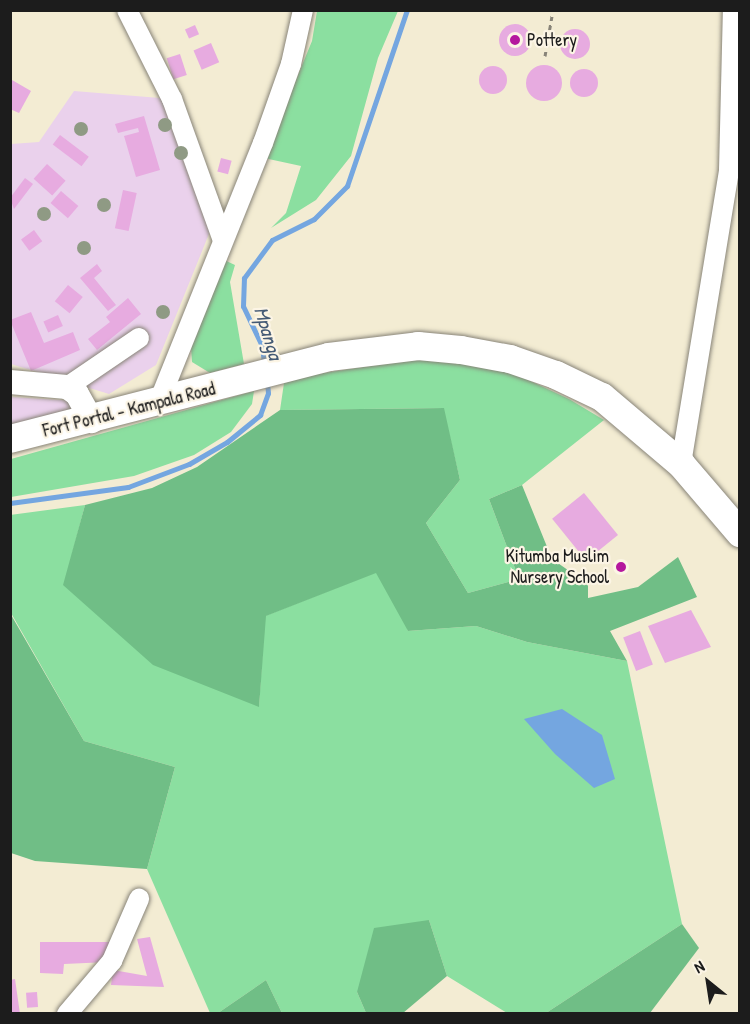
<!DOCTYPE html>
<style>
body{margin:0}
#map{position:relative;width:750px;height:1024px;overflow:hidden;background:#f3ecd3;font-family:"Patrick Hand",sans-serif}
div>[style]{position:absolute}
.built>*{inset:0;background:#ead1ec}
.green>*{inset:0;background:#8bdfa0}
.forest>*{inset:0;background:#70be86}
.water>*{inset:0;background:#74a6e0}
.stream>*{height:5px;margin:-2.5px;padding:0 2.5px;transform-origin:2.5px;border-radius:2.5px;background:#74a6e0}
.building>*{inset:0;background:#e7abe0;transform-origin:0 0}
.round{border-radius:50%}
.path>*{height:3px;margin-top:-1.5px;transform-origin:0;background:repeating-linear-gradient(90deg,#888478 0 4.5px,transparent 0 9px)}
.roads{filter:drop-shadow(0 0 2px #888478) drop-shadow(0 0 2px #888478)}
.minor>*{height:20px;margin:-10px;padding:0 10px;transform-origin:10px;border-radius:10px;background:#fff}
.major>*{height:24px;margin:-12px;padding:0 12px;transform-origin:12px;border-radius:12px;background:#fff}
.highway>*{height:28px;margin:-14px;padding:0 14px;transform-origin:14px;border-radius:14px;background:#fff}
.trees>*{width:14px;height:14px;margin:-7px;border-radius:50%;background:#8f9a84}
.dots>*{width:16px;height:16px;translate:-50% -50%;box-sizing:border-box;border:3px solid #fcf5e5;border-radius:50%}
span{translate:-50% -50%;white-space:nowrap;text-align:center;line-height:1.15;-webkit-text-stroke:4.5px #fcf5e5;paint-order:stroke}
.poi-label{font-size:18px;color:#1c1c1c}
.left{translate:0 -50%;text-align:left}
.right{translate:-100% -50%;text-align:right}
.street-label{font-size:18px;color:#1c1c1c}
.water-label{font-size:20px;color:#445a74;font-style:italic}
.frame{position:absolute;inset:0;border:12px solid #1c1c1c;pointer-events:none}
.north{position:absolute;left:678px;top:952px;width:60px;height:60px;-webkit-text-stroke:4px #fcf5e5;paint-order:stroke;rotate:330deg;font-size:16px;font-weight:700;line-height:24px;text-align:center;color:#1c1c1c}
.north::after{content:'';display:block;margin:auto;width:21px;height:27px;background:#1c1c1c;clip-path:polygon(50% 0,100% 100%,50% 72%,0 100%)}
</style>
<div id="map">
<div class="built">
<div style="clip-path:polygon(74px 91px,172px 99px,215px 219px,156px 365px,109px 394px,11px 364px,11px 144px,39px 142px)"></div>
<div style="clip-path:polygon(11px 397px,78px 401px,81px 408px,11px 426px)"></div>
</div>
<div class="green">
<div style="clip-path:polygon(317px 11px,398px 11px,378px 58px,351px 156px,316px 200px,271px 228px,286px 213px,301px 166px,264px 158px,312px 41px)"></div>
<div style="clip-path:polygon(222px 259px,235px 265px,230px 282px,244px 364px,210px 373px,192px 362px,191px 347px)"></div>
<div style="clip-path:polygon(423px 358px,509px 371px,569px 399px,604px 420px,522px 485px,489px 499px,519px 579px,468px 593px,426px 523px,460px 480px,443px 408px,280px 410px,284px 383px,317px 374px)"></div>
<div style="clip-path:polygon(254px 391px,252px 404px,231px 432px,194px 455px,134px 476px,11px 497px,11px 459px)"></div>
<div style="clip-path:polygon(85px 505px,64px 585px,259px 706px,265px 616px,389px 567px,408px 631px,476px 626px,527px 642px,627px 661px,682px 924px,546px 1013px,507px 1013px,447px 976px,429px 920px,357px 992px,366px 1013px,282px 1013px,266px 980px,218px 1013px,210px 1013px,147px 869px,175px 767px,84px 741px,11px 613px,10px 515px)"></div>
</div>
<div class="forest">
<div style="clip-path:polygon(444px 408px,460px 480px,426px 523px,468px 593px,519px 579px,489px 499px,522px 485px,552px 559px,588px 584px,588px 598px,638px 587px,678px 557px,697px 597px,610px 631px,627px 661px,527px 642px,476px 626px,408px 631px,376px 573px,266px 616px,259px 707px,153px 665px,63px 585px,85px 505px,152px 488px,197px 467px,280px 410px)"></div>
<div style="clip-path:polygon(10px 613px,84px 741px,175px 767px,147px 869px,35px 861px,11px 853px)"></div>
<div style="clip-path:polygon(429px 920px,447px 976px,403px 1013px,366px 1013px,357px 992px,374px 928px)"></div>
<div style="clip-path:polygon(682px 924px,699px 948px,650px 1013px,546px 1013px)"></div>
<div style="clip-path:polygon(266px 980px,282px 1013px,218px 1013px)"></div>
</div>
<div class="water">
<div style="clip-path:polygon(562px 709px,602px 735px,615px 779px,594px 788px,555px 754px,524px 719px)"></div>
</div>
<div class="stream">
<div style="left:264px;top:364px;width:18px;rotate:-96deg"></div>
<div style="left:262px;top:346px;width:44px;rotate:-115.4deg"></div>
<div style="left:243px;top:306px;width:28px;rotate:-88deg"></div>
<div style="left:244px;top:278px;width:47px;rotate:-53.6deg"></div>
<div style="left:272px;top:240px;width:47px;rotate:-26.6deg"></div>
<div style="left:314px;top:219px;width:47px;rotate:-45deg"></div>
<div style="left:347px;top:186px;width:186px;rotate:-71.2deg"></div>
<div style="left:10px;top:503px;width:119px;rotate:-7.7deg"></div>
<div style="left:128px;top:487px;width:65px;rotate:-20.7deg"></div>
<div style="left:189px;top:464px;width:44px;rotate:-30.1deg"></div>
<div style="left:227px;top:442px;width:43px;rotate:-39.3deg"></div>
<div style="left:260px;top:415px;width:23px;rotate:-70deg"></div>
<div style="left:268px;top:393px;width:11px;rotate:-95deg"></div>
</div>
<div class="building">
<div class="round" style="left:499px;top:24px;width:32px;height:32px"></div>
<div style="left:195px;top:25px;width:10px;height:11px;rotate:66deg"></div>
<div class="round" style="left:560px;top:29px;width:30px;height:30px"></div>
<div style="left:211px;top:43px;width:21px;height:19px;rotate:67deg"></div>
<div style="left:180px;top:54px;width:22px;height:14px;rotate:72deg"></div>
<div class="round" style="left:526px;top:65px;width:36px;height:36px"></div>
<div class="round" style="left:479px;top:66px;width:28px;height:28px"></div>
<div class="round" style="left:570px;top:69px;width:28px;height:28px"></div>
<div style="clip-path:polygon(12px 80px,31px 91px,19px 113px,10px 109px)"></div>
<div style="clip-path:polygon(144px 116px,160px 170px,136px 177px,124px 136px,139px 132px,138px 128px,118px 133px,115px 124px)"></div>
<div style="left:60px;top:135px;width:36px;height:12px;rotate:37deg"></div>
<div style="left:221px;top:158px;width:11px;height:14px;rotate:15deg"></div>
<div style="left:47px;top:164px;width:25px;height:20px;rotate:42deg"></div>
<div style="clip-path:polygon(25px 178px,33px 184px,14px 209px,10px 198px)"></div>
<div style="left:123px;top:190px;width:14px;height:39px;rotate:12deg"></div>
<div style="left:61px;top:191px;width:23px;height:16px;rotate:41deg"></div>
<div style="left:34px;top:230px;width:14px;height:16px;rotate:54deg"></div>
<div style="clip-path:polygon(97px 264px,102px 271px,94px 278px,116px 305px,108px 311px,80px 278px)"></div>
<div style="left:68px;top:285px;width:19px;height:21px;rotate:39deg"></div>
<div style="clip-path:polygon(128px 298px,141px 314px,97px 350px,88px 339px,110px 322px,106px 317px)"></div>
<div style="clip-path:polygon(31px 312px,44px 343px,73px 332px,80px 350px,31px 371px,10px 320px)"></div>
<div style="left:58px;top:315px;width:12px;height:16px;rotate:66deg"></div>
<div style="left:584px;top:493px;width:54px;height:41px;rotate:51deg"></div>
<div style="clip-path:polygon(691px 610px,711px 647px,665px 663px,648px 626px)"></div>
<div style="left:640px;top:631px;width:36px;height:18px;rotate:69deg"></div>
<div style="clip-path:polygon(150px 937px,164px 987px,111px 985px,113px 970px,147px 976px,137px 939px)"></div>
<div style="clip-path:polygon(40px 942px,109px 942px,108px 962px,64px 964px,63px 974px,40px 973px)"></div>
<div style="clip-path:polygon(15px 979px,20px 1014px,10px 1014px,10px 980px)"></div>
<div style="left:37px;top:992px;width:15px;height:11px;rotate:86deg"></div>
</div>
<div class="path">
<div style="left:545px;top:56px;width:47px;rotate:-80.1deg"></div>
</div>
<div class="roads">
<div class="minor">
<div style="left:127px;top:10px;width:100px;rotate:63.2deg"></div>
<div style="left:172px;top:99px;width:148px;rotate:70.2deg"></div>
<div style="left:67px;top:387px;width:87px;rotate:-34.2deg"></div>
<div style="left:158px;top:404px;width:281px;rotate:-68.1deg"></div>
<div style="left:263px;top:143px;width:84px;rotate:-70.5deg"></div>
<div style="left:291px;top:64px;width:55px;rotate:-77.5deg"></div>
<div style="left:681px;top:464px;width:298px;rotate:-80.7deg"></div>
<div style="left:729px;top:170px;width:160px;rotate:-88.6deg"></div>
<div style="left:67px;top:1014px;width:70px;rotate:-49.7deg"></div>
<div style="left:112px;top:961px;width:68px;rotate:-66.5deg"></div>
</div>
<div class="major">
<div style="left:10px;top:382px;width:57px;rotate:5deg"></div>
<div style="left:67px;top:387px;width:12px;rotate:35deg"></div>
<div style="left:77px;top:394px;width:31px;rotate:61deg"></div>
</div>
<div class="highway">
<div style="left:10px;top:439px;width:329px;rotate:-14.4deg"></div>
<div style="left:329px;top:357px;width:90px;rotate:-7deg"></div>
<div style="left:418px;top:346px;width:43px;rotate:5.3deg"></div>
<div style="left:461px;top:350px;width:50px;rotate:10.4deg"></div>
<div style="left:510px;top:359px;width:49px;rotate:19.2deg"></div>
<div style="left:556px;top:375px;width:51px;rotate:25.6deg"></div>
<div style="left:602px;top:397px;width:104px;rotate:40.3deg"></div>
<div style="left:681px;top:464px;width:91px;rotate:49.5deg"></div>
</div>
</div>
<div class="trees">
<div style="left:165px;top:125px"></div>
<div style="left:81px;top:129px"></div>
<div style="left:181px;top:153px"></div>
<div style="left:104px;top:205px"></div>
<div style="left:44px;top:214px"></div>
<div style="left:84px;top:248px"></div>
<div style="left:163px;top:312px"></div>
</div>
<div class="dots">
<div style="left:515px;top:40px;background:#b5179e"></div>
<div style="left:621px;top:567px;background:#b5179e"></div>
</div>
<div class="poi-label">
<span class="left" style="left:527px;top:40px">Pottery</span>
<span class="right" style="left:609px;top:567px">Kitumba Muslim<br>Nursery School</span>
</div>
<div class="street-label">
<span style="left:129px;top:410px;rotate:-14deg">Fort Portal - Kampala Road</span>
</div>
<div class="water-label">
<span style="left:269px;top:333px;rotate:73deg">Mpanga</span>
</div>
<div class="frame"></div>
<div class="north">N</div>
</div>
